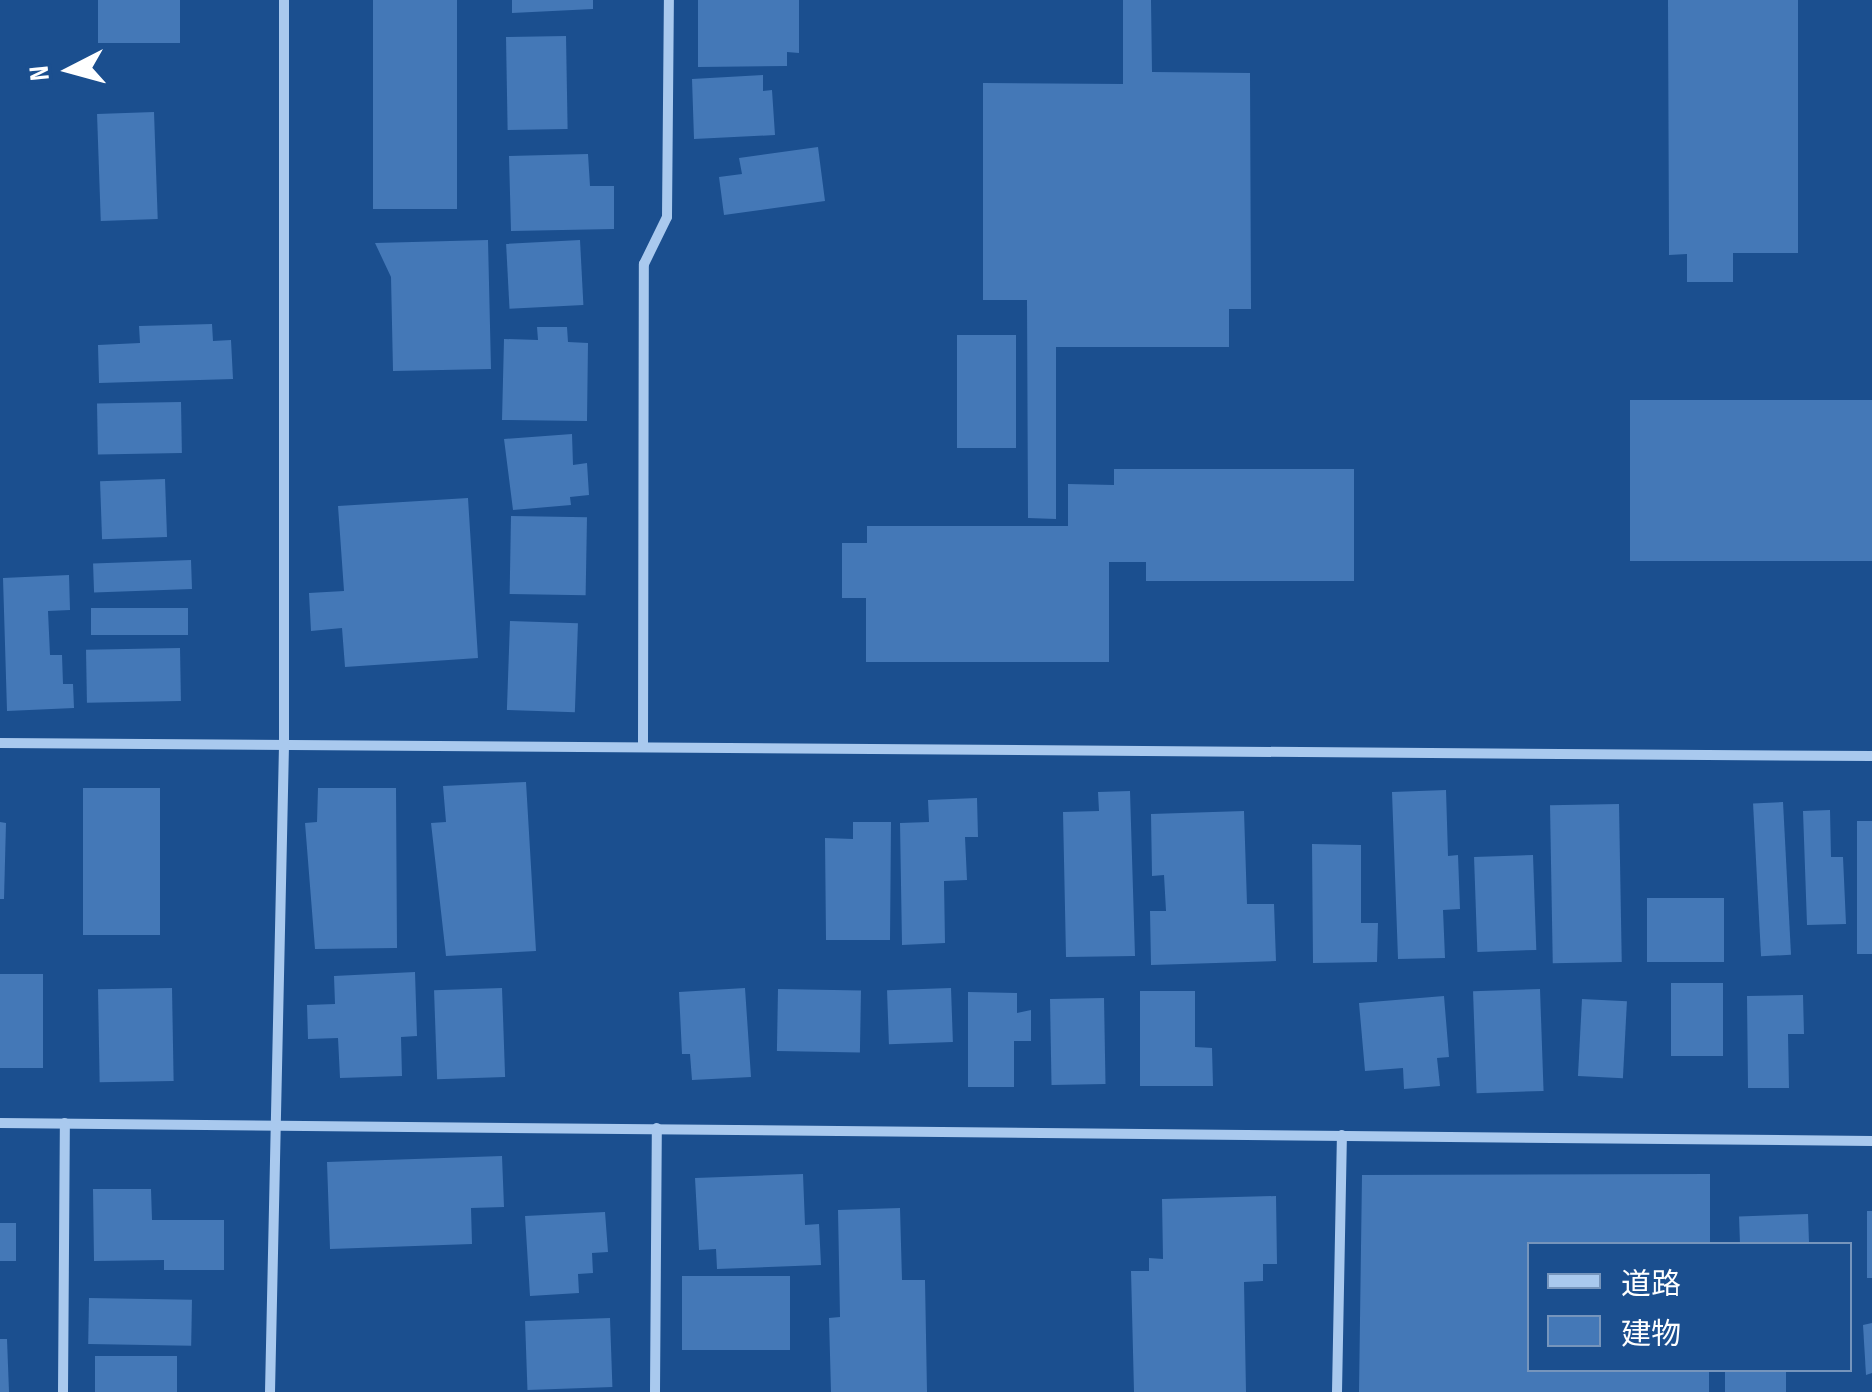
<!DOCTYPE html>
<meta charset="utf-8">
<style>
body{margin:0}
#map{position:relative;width:1872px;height:1392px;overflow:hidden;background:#1b4f8f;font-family:"Sofia Sans Condensed","Noto Sans JP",sans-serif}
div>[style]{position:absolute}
.building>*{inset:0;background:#4478b7;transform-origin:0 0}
.street>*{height:10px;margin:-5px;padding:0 5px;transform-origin:5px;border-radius:5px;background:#a9c9ee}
span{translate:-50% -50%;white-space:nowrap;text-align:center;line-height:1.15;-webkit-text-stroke:9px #1b4f8f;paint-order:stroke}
.legend{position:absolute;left:1527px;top:1242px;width:325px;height:130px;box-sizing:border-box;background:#1b4f8f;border:2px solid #7695bc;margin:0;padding:12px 18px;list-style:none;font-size:30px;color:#fff}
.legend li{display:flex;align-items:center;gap:20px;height:50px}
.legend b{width:50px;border:2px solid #7695bc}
.north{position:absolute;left:20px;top:20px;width:100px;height:100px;-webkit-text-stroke:8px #1b4f8f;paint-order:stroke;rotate:264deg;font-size:28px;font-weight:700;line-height:40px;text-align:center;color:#fff}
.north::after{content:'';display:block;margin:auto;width:35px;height:45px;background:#fff;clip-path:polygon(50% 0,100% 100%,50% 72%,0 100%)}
</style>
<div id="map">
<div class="building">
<div style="left:98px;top:0;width:82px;height:43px"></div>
<div style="left:373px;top:0;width:84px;height:209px"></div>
<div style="clip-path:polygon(512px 0,593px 0,593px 9px,512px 13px)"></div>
<div style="clip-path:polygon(698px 0,799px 0,799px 53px,787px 52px,787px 66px,698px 67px)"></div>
<div style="clip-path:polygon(1123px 0,1151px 0,1152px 72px,1250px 73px,1251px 309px,1229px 309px,1229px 347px,1056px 347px,1056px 519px,1028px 518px,1027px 300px,983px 300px,983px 83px,1123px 84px)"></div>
<div style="clip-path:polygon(1668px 0,1798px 0,1798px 253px,1733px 253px,1733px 282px,1687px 282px,1687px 254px,1669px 255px)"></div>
<div style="left:566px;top:36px;width:93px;height:60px;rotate:89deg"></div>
<div style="clip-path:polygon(763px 75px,763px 91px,772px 90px,775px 135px,694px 139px,692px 79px)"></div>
<div style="left:154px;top:112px;width:107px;height:57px;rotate:88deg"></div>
<div style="clip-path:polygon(818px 147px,825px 201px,724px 215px,719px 177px,742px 174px,739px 158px)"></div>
<div style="clip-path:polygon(588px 154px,590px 186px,614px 186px,614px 229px,511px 231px,509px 156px)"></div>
<div style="clip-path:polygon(488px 240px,491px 369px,393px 371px,391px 277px,375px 243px)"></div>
<div style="left:580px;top:240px;width:65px;height:74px;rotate:87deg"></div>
<div style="clip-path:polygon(212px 324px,213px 341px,231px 340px,233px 379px,99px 383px,98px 345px,140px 343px,139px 326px)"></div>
<div style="clip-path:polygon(537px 327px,567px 327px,568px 342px,588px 343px,587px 421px,502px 420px,504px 339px,538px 340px)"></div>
<div style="left:957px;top:335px;width:59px;height:113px"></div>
<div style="left:1872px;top:400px;width:161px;height:242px;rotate:90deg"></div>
<div style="left:181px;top:402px;width:51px;height:84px;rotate:89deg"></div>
<div style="clip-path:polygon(572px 434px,573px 465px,587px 463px,589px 495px,570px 497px,571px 505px,513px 510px,504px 439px)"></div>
<div style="clip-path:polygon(1114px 469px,1354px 469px,1354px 581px,1146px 581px,1146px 562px,1109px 562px,1109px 662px,866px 662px,866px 598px,842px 598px,842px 543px,867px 543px,867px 526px,1068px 526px,1068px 484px,1114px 485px)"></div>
<div style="left:165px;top:479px;width:58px;height:65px;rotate:88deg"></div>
<div style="clip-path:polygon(468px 498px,478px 658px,345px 667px,342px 628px,311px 631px,309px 593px,344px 591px,338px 506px)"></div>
<div style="left:511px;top:516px;width:76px;height:78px;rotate:1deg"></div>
<div style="left:191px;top:560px;width:29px;height:98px;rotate:88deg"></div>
<div style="clip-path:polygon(69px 575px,70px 610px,48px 611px,50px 655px,62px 655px,63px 684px,73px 684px,74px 708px,7px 711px,3px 578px)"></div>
<div style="left:188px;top:608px;width:27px;height:97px;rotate:90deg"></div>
<div style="left:510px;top:621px;width:68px;height:89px;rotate:2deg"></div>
<div style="left:180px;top:648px;width:53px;height:94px;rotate:89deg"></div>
<div style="clip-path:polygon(526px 782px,536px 951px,446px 956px,431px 823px,446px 822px,443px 786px)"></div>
<div style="left:83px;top:788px;width:77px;height:147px"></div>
<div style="clip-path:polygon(318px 788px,396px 788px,397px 948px,315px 949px,305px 823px,317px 822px)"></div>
<div style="clip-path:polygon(1446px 790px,1448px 856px,1458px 855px,1460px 909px,1443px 910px,1445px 958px,1398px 959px,1392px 792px)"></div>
<div style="clip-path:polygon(1130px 791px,1135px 956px,1066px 957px,1063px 812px,1099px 811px,1098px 792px)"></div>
<div style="clip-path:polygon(977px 798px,978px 837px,965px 837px,967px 880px,944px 881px,945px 943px,902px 945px,900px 823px,929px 822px,928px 800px)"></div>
<div style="left:1783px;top:802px;width:153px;height:30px;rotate:87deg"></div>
<div style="left:1619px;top:804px;width:158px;height:69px;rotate:89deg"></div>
<div style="clip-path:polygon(1830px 810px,1831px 857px,1843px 857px,1846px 924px,1807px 925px,1803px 811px)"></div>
<div style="clip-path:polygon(1244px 811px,1247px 904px,1274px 904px,1276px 961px,1151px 965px,1150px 911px,1166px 911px,1164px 875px,1152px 876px,1151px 814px)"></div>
<div style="left:1857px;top:821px;width:15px;height:133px"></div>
<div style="clip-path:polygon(0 822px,6px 823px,4px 899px,0 899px)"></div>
<div style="clip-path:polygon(853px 822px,891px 822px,890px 940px,826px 940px,825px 838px,853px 839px)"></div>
<div style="clip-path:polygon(1312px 844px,1361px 845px,1361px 923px,1378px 923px,1377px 962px,1313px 963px)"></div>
<div style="left:1533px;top:855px;width:95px;height:59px;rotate:88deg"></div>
<div style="left:1647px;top:898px;width:77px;height:64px"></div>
<div style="clip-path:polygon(415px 972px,417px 1036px,401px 1037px,402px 1076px,340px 1078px,338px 1038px,308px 1039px,307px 1005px,335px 1004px,334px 976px)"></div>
<div style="left:0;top:974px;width:43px;height:94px"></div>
<div style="left:1671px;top:983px;width:52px;height:73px"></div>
<div style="left:172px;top:988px;width:93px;height:74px;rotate:89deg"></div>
<div style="left:502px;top:988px;width:89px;height:68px;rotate:88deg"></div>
<div style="clip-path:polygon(745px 988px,751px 1077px,692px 1080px,690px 1054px,682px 1054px,679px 992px)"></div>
<div style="left:951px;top:988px;width:54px;height:64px;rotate:88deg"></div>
<div style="left:778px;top:989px;width:83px;height:62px;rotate:1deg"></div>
<div style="left:1540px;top:989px;width:102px;height:67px;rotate:88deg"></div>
<div style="clip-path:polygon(1140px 991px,1195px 991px,1195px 1047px,1212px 1048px,1213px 1086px,1140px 1086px)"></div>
<div style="clip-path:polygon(968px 992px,1017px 993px,1017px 1013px,1031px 1010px,1031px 1041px,1014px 1041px,1014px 1087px,968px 1087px)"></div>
<div style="clip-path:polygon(1803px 995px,1804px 1034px,1788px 1034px,1789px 1088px,1748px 1088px,1747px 996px)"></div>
<div style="clip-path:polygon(1444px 996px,1449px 1057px,1437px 1058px,1440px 1086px,1404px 1089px,1403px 1068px,1365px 1071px,1359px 1003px)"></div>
<div style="left:1104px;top:998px;width:86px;height:54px;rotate:89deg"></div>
<div style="left:1582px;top:999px;width:45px;height:77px;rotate:3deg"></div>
<div style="clip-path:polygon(502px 1156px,504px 1207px,471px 1208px,472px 1244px,330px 1249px,327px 1162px)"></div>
<div style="clip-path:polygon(803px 1174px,805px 1225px,819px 1224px,821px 1265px,717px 1269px,716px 1249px,699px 1250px,695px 1178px)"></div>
<div style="clip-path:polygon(1710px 1174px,1710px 1244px,1530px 1244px,1530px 1370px,1709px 1370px,1709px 1392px,1359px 1392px,1362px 1175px)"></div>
<div style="clip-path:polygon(93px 1189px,151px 1189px,152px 1220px,224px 1220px,224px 1270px,164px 1270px,164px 1260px,94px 1261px)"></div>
<div style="clip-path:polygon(1276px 1196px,1277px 1264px,1263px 1264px,1263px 1281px,1244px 1282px,1246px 1392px,1134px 1392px,1131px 1271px,1149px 1271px,1149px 1258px,1163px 1259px,1162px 1199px)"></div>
<div style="clip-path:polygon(900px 1208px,902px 1280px,925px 1280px,927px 1392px,831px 1392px,829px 1318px,840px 1317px,838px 1210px)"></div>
<div style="left:1867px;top:1211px;width:5px;height:67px"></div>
<div style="clip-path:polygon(605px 1212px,608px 1252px,592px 1253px,593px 1273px,578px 1274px,579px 1293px,530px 1296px,525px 1216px)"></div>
<div style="left:1808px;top:1214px;width:30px;height:69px;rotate:88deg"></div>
<div style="left:0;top:1223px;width:16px;height:38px"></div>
<div style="left:682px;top:1276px;width:108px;height:74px"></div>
<div style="left:89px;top:1298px;width:103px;height:46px;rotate:1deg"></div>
<div style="left:610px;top:1318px;width:69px;height:85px;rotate:88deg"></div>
<div style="clip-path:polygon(1872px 1323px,1872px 1373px,1866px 1375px,1863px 1325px)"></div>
<div style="clip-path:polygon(0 1339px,7px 1339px,9px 1392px,0 1392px)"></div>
<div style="left:177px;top:1356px;width:36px;height:82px;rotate:90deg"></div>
<div style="left:1725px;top:1370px;width:61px;height:22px"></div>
</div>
<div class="street">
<div style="left:0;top:743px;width:1872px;rotate:0.4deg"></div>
<div style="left:643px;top:745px;width:481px;rotate:-89.9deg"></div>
<div style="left:644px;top:264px;width:52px;rotate:-63.9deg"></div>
<div style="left:667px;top:217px;width:217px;rotate:-89.5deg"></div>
<div style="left:0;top:1123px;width:1872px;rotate:0.55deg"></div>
<div style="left:63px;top:1392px;width:269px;rotate:-89.6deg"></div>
<div style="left:270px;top:1392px;width:649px;rotate:-88.76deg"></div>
<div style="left:284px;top:743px;width:743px;rotate:-90deg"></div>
<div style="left:655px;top:1392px;width:264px;rotate:-89.6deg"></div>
<div style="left:1337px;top:1392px;width:257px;rotate:-88.9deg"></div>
</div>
<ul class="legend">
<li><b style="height:12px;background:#a9c9ee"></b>道路</li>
<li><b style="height:28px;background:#4478b7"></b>建物</li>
</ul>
<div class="north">N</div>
</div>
